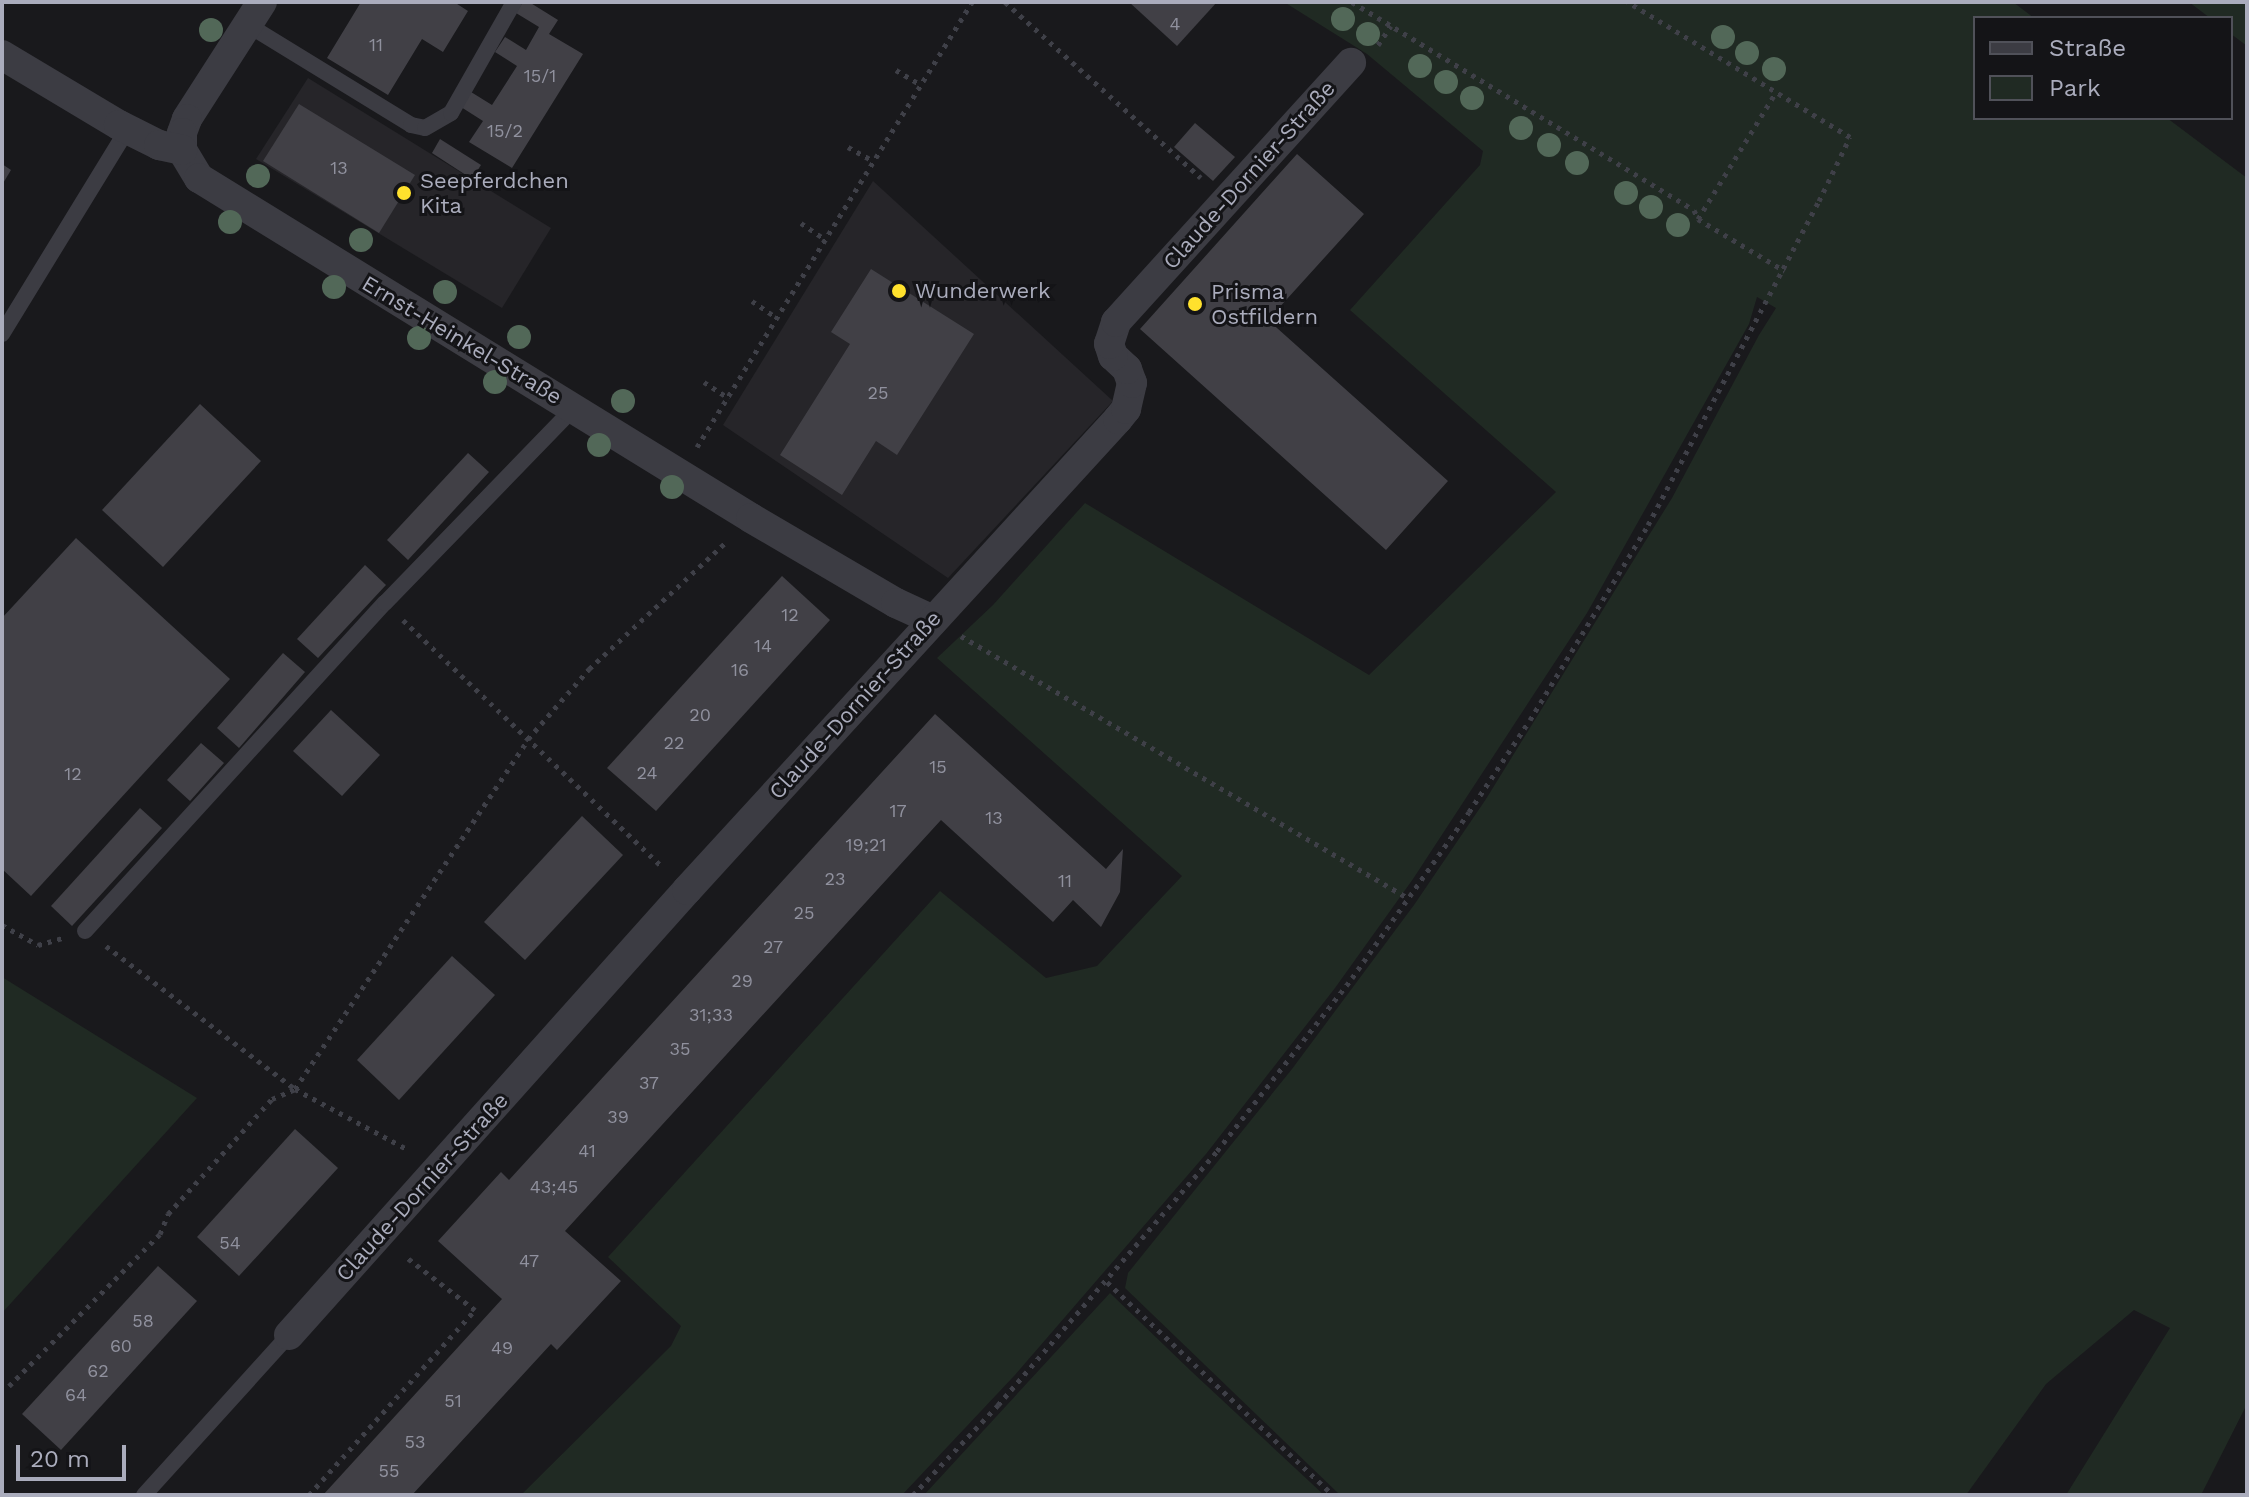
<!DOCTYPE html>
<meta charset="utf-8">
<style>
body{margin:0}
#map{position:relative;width:2249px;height:1497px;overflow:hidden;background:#19191c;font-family:"Work Sans",sans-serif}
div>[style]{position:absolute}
.built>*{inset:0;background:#262529}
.green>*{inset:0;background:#202a23}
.building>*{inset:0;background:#414046}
.path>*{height:5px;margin-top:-2.5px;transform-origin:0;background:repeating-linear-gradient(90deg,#3f4048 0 4px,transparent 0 10px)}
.service>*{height:16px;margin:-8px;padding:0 8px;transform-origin:8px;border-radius:8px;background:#3c3c43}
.minor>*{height:30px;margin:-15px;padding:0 15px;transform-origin:15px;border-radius:15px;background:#3c3c43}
.trees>*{width:24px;height:24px;margin:-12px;border-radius:50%;background:#526858}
.dots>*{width:22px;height:22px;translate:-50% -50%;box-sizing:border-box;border:4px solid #141417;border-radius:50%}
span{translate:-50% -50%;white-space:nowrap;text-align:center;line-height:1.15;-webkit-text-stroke:6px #141417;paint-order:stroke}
.number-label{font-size:18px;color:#90919e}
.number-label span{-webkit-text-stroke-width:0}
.street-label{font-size:22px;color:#aaacbc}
.poi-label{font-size:22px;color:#aaacbc}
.left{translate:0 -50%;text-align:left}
.frame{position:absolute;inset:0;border:4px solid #aaacbc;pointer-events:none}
.legend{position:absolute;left:1973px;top:16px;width:260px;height:104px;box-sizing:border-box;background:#141417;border:2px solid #505159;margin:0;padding:10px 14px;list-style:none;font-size:24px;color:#aaacbc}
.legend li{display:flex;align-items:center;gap:16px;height:40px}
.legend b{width:40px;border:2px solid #505159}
.scale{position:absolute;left:16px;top:1445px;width:110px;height:36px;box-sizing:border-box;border:4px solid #aaacbc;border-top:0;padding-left:10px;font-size:24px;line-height:28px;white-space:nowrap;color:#aaacbc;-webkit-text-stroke:6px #141417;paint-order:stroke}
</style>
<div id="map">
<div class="built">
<div style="clip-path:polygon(308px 78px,551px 228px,502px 308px,256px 159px)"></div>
<div style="clip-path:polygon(873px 181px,1113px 401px,948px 578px,723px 425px)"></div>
</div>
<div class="green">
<div style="clip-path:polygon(1284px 2px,2013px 2px,2034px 18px,1975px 18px,1975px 118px,2167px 118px,2247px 178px,2247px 1404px,2201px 1495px,2066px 1495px,2170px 1328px,2134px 1310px,2046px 1384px,1966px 1495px,1340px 1495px,1125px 1288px,1128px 1273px,1292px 1069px,1414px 905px,1486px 799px,1672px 498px,1759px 335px,1776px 308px,1757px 297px,1749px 324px,1587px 613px,1413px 879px,1335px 988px,1206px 1154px,1014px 1376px,902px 1495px,521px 1495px,671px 1346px,681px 1326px,608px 1257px,940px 891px,1046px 978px,1097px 966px,1182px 876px,937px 658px,993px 605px,1085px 503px,1369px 675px,1556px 492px,1350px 310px,1480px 165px,1483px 151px,1367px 54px)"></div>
<div style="clip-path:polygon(2189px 2px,2247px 2px,2247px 46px,2231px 34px,2231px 18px,2210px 18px)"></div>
<div style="clip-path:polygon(2px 977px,197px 1098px,2px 1313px)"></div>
<div style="clip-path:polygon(1110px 1293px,1191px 1371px,1324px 1495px,924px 1495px)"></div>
</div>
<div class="building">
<div style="clip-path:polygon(361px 2px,454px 2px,468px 11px,443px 52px,422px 39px,388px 95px,327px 58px)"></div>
<div style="clip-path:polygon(523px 2px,529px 2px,558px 20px,549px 34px,583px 54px,512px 168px,469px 142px,483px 121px,461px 107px,471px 92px,492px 105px,517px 66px,495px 52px,505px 37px,526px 50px,539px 27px,516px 13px)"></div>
<div style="clip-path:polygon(1129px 2px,1217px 2px,1177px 46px)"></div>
<div style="clip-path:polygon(299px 104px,415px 175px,379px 233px,263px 161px)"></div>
<div style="clip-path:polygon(1195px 123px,1235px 157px,1213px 181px,1174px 147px)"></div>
<div style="clip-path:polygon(440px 139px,481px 165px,472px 179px,432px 153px)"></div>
<div style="clip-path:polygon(1297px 154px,1364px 214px,1268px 320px,1448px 481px,1386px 550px,1140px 329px)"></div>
<div style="clip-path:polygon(2px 164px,11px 170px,2px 185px)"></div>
<div style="clip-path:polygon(871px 269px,974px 334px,897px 455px,876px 441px,842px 495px,780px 455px,850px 344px,831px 332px)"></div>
<div style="clip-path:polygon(200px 404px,261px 461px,163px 567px,102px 510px)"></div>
<div style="clip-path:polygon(468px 453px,489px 472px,408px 560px,387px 540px)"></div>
<div style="clip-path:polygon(76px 538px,230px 679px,31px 896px,2px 869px,2px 618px)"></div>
<div style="clip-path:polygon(365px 565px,386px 585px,318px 658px,297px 639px)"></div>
<div style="clip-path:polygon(782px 576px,830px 620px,656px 811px,607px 768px)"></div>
<div style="clip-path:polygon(283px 653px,305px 672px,239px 748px,217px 728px)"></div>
<div style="clip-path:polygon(331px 710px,380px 755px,342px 796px,293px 751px)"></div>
<div style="clip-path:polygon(935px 714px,1106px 869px,1123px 849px,1120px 892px,1101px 927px,1073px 900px,1053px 922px,941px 820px,565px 1231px,621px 1281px,557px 1350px,551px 1344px,412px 1495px,323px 1495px,502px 1299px,438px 1241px,501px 1172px,509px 1180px)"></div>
<div style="clip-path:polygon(201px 743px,224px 763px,190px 801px,167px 780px)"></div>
<div style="clip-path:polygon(140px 808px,162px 828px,72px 926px,51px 906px)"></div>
<div style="clip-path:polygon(582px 816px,623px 855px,525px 960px,484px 922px)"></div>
<div style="clip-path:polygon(452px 956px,495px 995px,399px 1100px,357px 1060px)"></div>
<div style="clip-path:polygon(295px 1129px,338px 1168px,239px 1276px,197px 1237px)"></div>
<div style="clip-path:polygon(158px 1266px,197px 1301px,61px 1450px,22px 1414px)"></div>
</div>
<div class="path">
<div style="left:1005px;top:2px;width:263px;rotate:41.9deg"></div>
<div style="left:1352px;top:2px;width:400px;rotate:31.3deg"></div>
<div style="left:1694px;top:210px;width:10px;rotate:66deg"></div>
<div style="left:1698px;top:219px;width:101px;rotate:30.9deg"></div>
<div style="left:1378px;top:45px;width:23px;rotate:-56deg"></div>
<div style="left:896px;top:70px;width:29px;rotate:31deg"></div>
<div style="left:848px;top:147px;width:29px;rotate:29deg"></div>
<div style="left:1698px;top:219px;width:147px;rotate:-58.4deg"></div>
<div style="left:801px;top:223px;width:29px;rotate:34deg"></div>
<div style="left:752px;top:301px;width:29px;rotate:34deg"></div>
<div style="left:704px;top:382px;width:30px;rotate:33deg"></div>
<div style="left:697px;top:447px;width:523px;rotate:-58.28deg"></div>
<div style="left:403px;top:620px;width:358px;rotate:43.6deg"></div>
<div style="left:961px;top:636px;width:518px;rotate:30.38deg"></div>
<div style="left:2px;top:925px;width:41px;rotate:29.1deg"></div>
<div style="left:38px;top:945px;width:25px;rotate:-16deg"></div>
<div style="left:106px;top:946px;width:237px;rotate:37.1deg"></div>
<div style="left:295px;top:1089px;width:129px;rotate:28.2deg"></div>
<div style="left:1107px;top:1282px;width:311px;rotate:43.3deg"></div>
<div style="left:9px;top:1386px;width:214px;rotate:-45.2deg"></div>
<div style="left:160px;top:1234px;width:22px;rotate:-68deg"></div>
<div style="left:168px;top:1214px;width:155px;rotate:-47.9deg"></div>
<div style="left:272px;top:1099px;width:25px;rotate:-23deg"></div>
<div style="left:295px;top:1089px;width:420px;rotate:-56.3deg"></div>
<div style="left:528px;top:739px;width:93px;rotate:-48.9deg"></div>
<div style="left:589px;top:669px;width:188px;rotate:-42.8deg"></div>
<div style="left:309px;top:1495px;width:249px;rotate:-48.1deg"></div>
<div style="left:475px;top:1310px;width:88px;rotate:-142.4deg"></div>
<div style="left:913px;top:1495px;width:124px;rotate:-46.6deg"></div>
<div style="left:998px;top:1405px;width:335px;rotate:-49.2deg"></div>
<div style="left:1217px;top:1151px;width:219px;rotate:-52deg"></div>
<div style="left:1352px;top:978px;width:203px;rotate:-54.8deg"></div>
<div style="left:1469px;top:812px;width:110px;rotate:-56.5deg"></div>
<div style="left:1530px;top:720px;width:228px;rotate:-58.8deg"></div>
<div style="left:1648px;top:525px;width:366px;rotate:-62.2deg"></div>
<div style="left:1819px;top:201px;width:71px;rotate:-64.2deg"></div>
<div style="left:1850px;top:137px;width:260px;rotate:-148.7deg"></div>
</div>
<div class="service">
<div style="left:248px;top:25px;width:191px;rotate:31.5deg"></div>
<div style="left:411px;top:125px;width:14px;rotate:12deg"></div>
<div style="left:425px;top:128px;width:30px;rotate:-30deg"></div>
<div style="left:451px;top:113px;width:128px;rotate:-60.4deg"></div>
<div style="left:2px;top:334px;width:239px;rotate:-58.5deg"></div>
<div style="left:85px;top:931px;width:445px;rotate:-47.6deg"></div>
<div style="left:385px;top:603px;width:272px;rotate:-45.9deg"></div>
<div style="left:144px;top:1495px;width:216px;rotate:-47.8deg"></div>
</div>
<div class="minor">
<div style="left:262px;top:2px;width:139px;rotate:122.7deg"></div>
<div style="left:187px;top:119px;width:15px;rotate:110deg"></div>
<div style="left:182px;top:133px;width:17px;rotate:90deg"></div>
<div style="left:182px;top:150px;width:33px;rotate:59deg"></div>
<div style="left:199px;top:178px;width:648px;rotate:31.63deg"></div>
<div style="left:751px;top:518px;width:168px;rotate:30.4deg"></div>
<div style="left:896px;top:603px;width:41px;rotate:24.7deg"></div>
<div style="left:2px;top:55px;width:136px;rotate:30.9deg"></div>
<div style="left:119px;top:125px;width:45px;rotate:26.6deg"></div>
<div style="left:159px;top:145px;width:24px;rotate:12deg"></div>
<div style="left:289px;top:1335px;width:597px;rotate:-48.19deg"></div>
<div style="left:687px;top:890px;width:638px;rotate:-47.54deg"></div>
<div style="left:1118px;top:419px;width:13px;rotate:-51deg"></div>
<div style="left:1126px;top:409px;width:27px;rotate:-77deg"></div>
<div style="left:1132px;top:383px;width:15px;rotate:-110deg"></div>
<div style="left:1127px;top:369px;width:19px;rotate:-137deg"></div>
<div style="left:1113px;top:356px;width:13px;rotate:-108deg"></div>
<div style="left:1109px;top:344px;width:23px;rotate:-72deg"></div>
<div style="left:1116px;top:322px;width:350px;rotate:-47.8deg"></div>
</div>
<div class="trees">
<div style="left:1343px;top:19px"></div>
<div style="left:211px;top:30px"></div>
<div style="left:1368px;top:34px"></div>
<div style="left:1723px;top:37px"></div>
<div style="left:1747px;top:53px"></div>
<div style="left:1420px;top:66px"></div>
<div style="left:1774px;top:69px"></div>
<div style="left:1446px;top:82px"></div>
<div style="left:1472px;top:98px"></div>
<div style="left:1521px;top:128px"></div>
<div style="left:1549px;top:145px"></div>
<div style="left:1577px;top:163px"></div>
<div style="left:258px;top:176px"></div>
<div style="left:1626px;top:193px"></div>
<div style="left:1651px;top:207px"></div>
<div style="left:230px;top:222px"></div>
<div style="left:1678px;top:225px"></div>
<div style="left:361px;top:240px"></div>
<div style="left:334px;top:287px"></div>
<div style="left:445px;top:292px"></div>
<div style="left:519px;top:337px"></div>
<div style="left:419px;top:338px"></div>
<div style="left:495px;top:382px"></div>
<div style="left:623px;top:401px"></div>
<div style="left:599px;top:445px"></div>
<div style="left:672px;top:487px"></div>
</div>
<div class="dots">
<div style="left:404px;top:193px;background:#ffe12d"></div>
<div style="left:899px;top:291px;background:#ffe12d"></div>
<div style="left:1195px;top:304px;background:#ffe12d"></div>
</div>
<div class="number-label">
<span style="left:1175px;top:24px">4</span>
<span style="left:376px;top:45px">11</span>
<span style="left:540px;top:76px">15/1</span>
<span style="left:505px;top:131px">15/2</span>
<span style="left:339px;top:168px">13</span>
<span style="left:878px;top:393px">25</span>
<span style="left:790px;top:615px">12</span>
<span style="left:763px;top:646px">14</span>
<span style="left:740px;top:670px">16</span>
<span style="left:700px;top:715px">20</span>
<span style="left:674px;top:743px">22</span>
<span style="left:938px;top:767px">15</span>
<span style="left:647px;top:773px">24</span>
<span style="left:73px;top:774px">12</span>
<span style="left:898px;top:811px">17</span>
<span style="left:994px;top:818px">13</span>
<span style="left:866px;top:845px">19;21</span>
<span style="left:835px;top:879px">23</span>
<span style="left:1065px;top:881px">11</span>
<span style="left:804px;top:913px">25</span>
<span style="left:773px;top:947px">27</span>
<span style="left:742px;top:981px">29</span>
<span style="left:711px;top:1015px">31;33</span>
<span style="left:680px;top:1049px">35</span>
<span style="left:649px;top:1083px">37</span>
<span style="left:618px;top:1117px">39</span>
<span style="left:587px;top:1151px">41</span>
<span style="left:554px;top:1187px">43;45</span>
<span style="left:230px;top:1243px">54</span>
<span style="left:529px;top:1261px">47</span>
<span style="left:143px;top:1321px">58</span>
<span style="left:121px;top:1346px">60</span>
<span style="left:502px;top:1348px">49</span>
<span style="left:98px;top:1371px">62</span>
<span style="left:76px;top:1395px">64</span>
<span style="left:453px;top:1401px">51</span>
<span style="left:415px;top:1442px">53</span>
<span style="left:389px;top:1471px">55</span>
</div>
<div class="street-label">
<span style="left:1249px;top:175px;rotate:-48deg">Claude-Dornier-Straße</span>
<span style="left:462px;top:340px;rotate:31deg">Ernst-Heinkel-Straße</span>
<span style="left:855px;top:705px;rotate:-48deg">Claude-Dornier-Straße</span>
<span style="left:422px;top:1187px;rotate:-48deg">Claude-Dornier-Straße</span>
</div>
<div class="poi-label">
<span class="left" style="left:420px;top:193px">Seepferdchen<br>Kita</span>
<span class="left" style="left:915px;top:291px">Wunderwerk</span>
<span class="left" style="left:1211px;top:304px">Prisma<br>Ostfildern</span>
</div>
<div class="frame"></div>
<ul class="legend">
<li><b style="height:10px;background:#3c3c43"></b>Straße</li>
<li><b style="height:22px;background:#202a23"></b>Park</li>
</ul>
<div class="scale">20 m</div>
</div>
